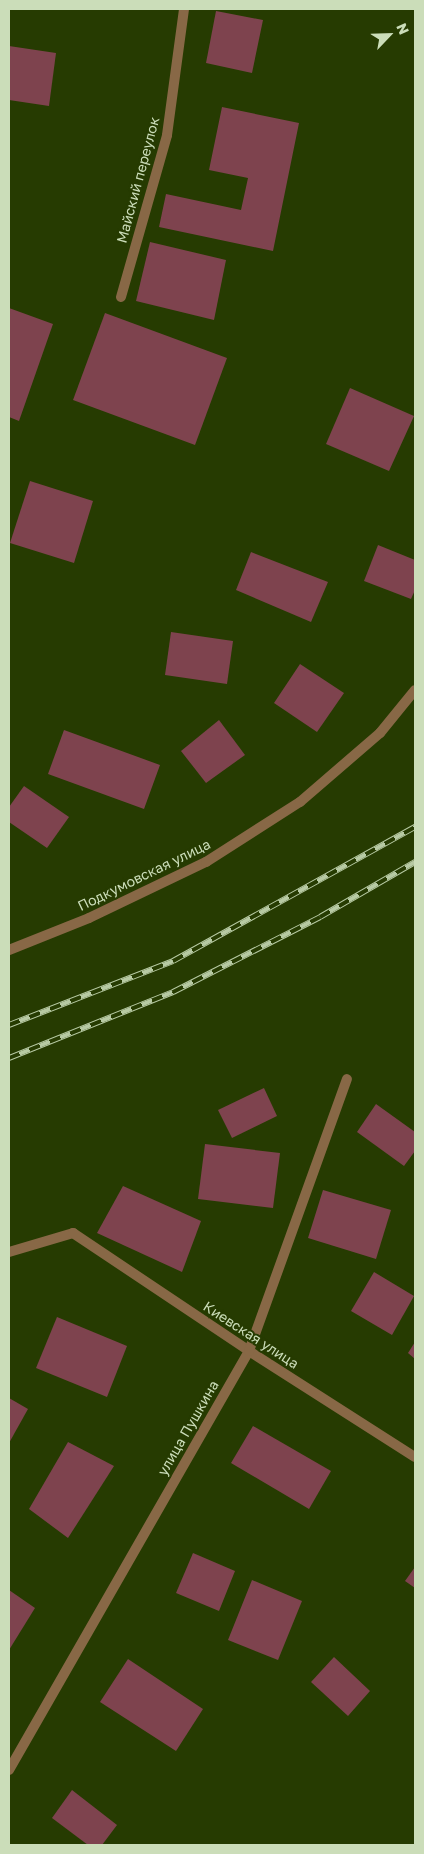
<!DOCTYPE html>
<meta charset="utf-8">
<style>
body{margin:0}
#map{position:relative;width:424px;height:1854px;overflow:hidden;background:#263b01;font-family:"Golos Text",sans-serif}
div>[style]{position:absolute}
.building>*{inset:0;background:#7e434e}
.service>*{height:10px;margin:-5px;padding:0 5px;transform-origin:5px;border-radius:5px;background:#886846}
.minor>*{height:10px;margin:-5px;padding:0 5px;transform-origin:5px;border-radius:5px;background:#886846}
.rail>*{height:5.5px;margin-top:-2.75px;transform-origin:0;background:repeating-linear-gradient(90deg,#263b01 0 11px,#b7caa3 0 22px);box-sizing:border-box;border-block:1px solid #b7caa3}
span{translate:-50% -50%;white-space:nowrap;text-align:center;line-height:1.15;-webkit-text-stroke:4px #263b01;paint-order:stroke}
.street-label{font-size:14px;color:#cbddb9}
.frame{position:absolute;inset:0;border:10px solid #cbddb9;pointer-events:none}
.north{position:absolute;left:364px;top:10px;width:50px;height:50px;-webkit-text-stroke:4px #263b01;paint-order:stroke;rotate:66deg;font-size:14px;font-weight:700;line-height:20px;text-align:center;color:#cbddb9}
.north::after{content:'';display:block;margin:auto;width:18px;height:22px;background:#cbddb9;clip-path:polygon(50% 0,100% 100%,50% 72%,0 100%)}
</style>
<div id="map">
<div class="building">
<div style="clip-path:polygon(216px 11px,263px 20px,252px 73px,206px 63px)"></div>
<div style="clip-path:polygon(9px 46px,56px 53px,49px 106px,9px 100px)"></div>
<div style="clip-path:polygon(222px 107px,299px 123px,273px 251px,159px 227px,166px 194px,241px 210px,248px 178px,209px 170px)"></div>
<div style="clip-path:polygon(150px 242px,226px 260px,214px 320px,136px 301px)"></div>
<div style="clip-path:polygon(9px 308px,53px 324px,19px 421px,9px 417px)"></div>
<div style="clip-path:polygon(105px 313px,227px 358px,195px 445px,73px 400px)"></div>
<div style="clip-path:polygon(350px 388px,414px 416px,389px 471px,326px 444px)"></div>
<div style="clip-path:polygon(30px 481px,93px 501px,74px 563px,10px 543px)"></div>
<div style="clip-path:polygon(378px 545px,415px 560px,415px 590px,411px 599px,364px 581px)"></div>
<div style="clip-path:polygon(251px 552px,328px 582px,311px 622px,236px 590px)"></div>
<div style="clip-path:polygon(171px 632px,233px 641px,227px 684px,165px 675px)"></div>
<div style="clip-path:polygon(300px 664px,344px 693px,317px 732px,274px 703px)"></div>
<div style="clip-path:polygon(219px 720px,245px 755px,206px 783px,181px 751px)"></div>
<div style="clip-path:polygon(64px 730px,160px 765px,144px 809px,48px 774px)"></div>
<div style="clip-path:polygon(24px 786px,69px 817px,47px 848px,9px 822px,9px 807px)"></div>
<div style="clip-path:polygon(264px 1088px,277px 1116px,232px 1138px,218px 1110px)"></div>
<div style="clip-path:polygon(376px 1104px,415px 1132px,415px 1151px,404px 1166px,357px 1132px)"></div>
<div style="clip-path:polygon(205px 1144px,280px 1153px,273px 1208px,198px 1199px)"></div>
<div style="clip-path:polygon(123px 1186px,201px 1221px,182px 1272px,97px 1233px)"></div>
<div style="clip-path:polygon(323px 1190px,391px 1210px,376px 1259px,308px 1238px)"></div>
<div style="clip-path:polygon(374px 1272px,414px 1296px,392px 1335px,351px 1311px)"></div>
<div style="clip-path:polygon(57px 1317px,127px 1346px,107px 1397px,36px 1368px)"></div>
<div style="clip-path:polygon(415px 1342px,415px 1359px,408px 1353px)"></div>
<div style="clip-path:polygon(9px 1398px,28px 1409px,9px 1443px)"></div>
<div style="clip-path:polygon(253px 1426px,331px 1471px,309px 1509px,231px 1463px)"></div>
<div style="clip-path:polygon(68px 1442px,114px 1466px,68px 1538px,29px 1509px)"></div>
<div style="clip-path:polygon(193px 1553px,235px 1571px,219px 1611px,176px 1593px)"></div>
<div style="clip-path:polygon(415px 1567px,415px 1588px,405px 1581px)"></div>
<div style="clip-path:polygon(252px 1580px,302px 1601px,278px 1660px,228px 1640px)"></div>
<div style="clip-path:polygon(9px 1590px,35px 1608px,9px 1650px)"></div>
<div style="clip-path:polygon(334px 1657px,370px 1691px,348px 1716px,311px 1682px)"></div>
<div style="clip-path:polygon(128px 1659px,203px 1709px,176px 1751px,100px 1702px)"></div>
<div style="clip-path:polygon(72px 1790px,117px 1825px,102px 1845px,88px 1845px,52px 1818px)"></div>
</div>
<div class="service">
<div style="left:121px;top:297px;width:168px;rotate:-74.1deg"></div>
<div style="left:167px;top:135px;width:127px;rotate:-82.3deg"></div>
</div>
<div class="minor">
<div style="left:9px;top:950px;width:86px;rotate:-21.8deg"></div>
<div style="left:89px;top:918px;width:130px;rotate:-25.6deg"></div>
<div style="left:206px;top:862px;width:112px;rotate:-32.6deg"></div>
<div style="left:300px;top:802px;width:106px;rotate:-40.8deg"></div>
<div style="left:380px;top:733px;width:55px;rotate:-50.9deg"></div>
<div style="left:9px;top:1252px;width:67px;rotate:-16.5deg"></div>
<div style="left:73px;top:1233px;width:212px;rotate:33.8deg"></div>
<div style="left:249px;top:1351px;width:197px;rotate:32.6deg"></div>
<div style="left:9px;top:1770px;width:483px;rotate:-60.2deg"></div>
<div style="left:249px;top:1351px;width:289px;rotate:-70.2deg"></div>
</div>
<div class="rail">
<div style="left:9px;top:1025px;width:176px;rotate:-21.3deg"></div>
<div style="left:173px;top:961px;width:277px;rotate:-29deg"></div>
<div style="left:9px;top:1058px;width:177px;rotate:-21.9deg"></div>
<div style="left:173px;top:992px;width:165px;rotate:-27deg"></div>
<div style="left:320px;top:917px;width:110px;rotate:-30.1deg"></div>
</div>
<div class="street-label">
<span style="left:138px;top:180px;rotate:-75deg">Майский переулок</span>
<span style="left:144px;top:875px;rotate:-26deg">Подкумовская улица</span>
<span style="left:251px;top:1335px;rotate:33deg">Киевская улица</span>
<span style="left:188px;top:1428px;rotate:-60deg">улица Пушкина</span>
</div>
<div class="frame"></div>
<div class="north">N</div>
</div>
